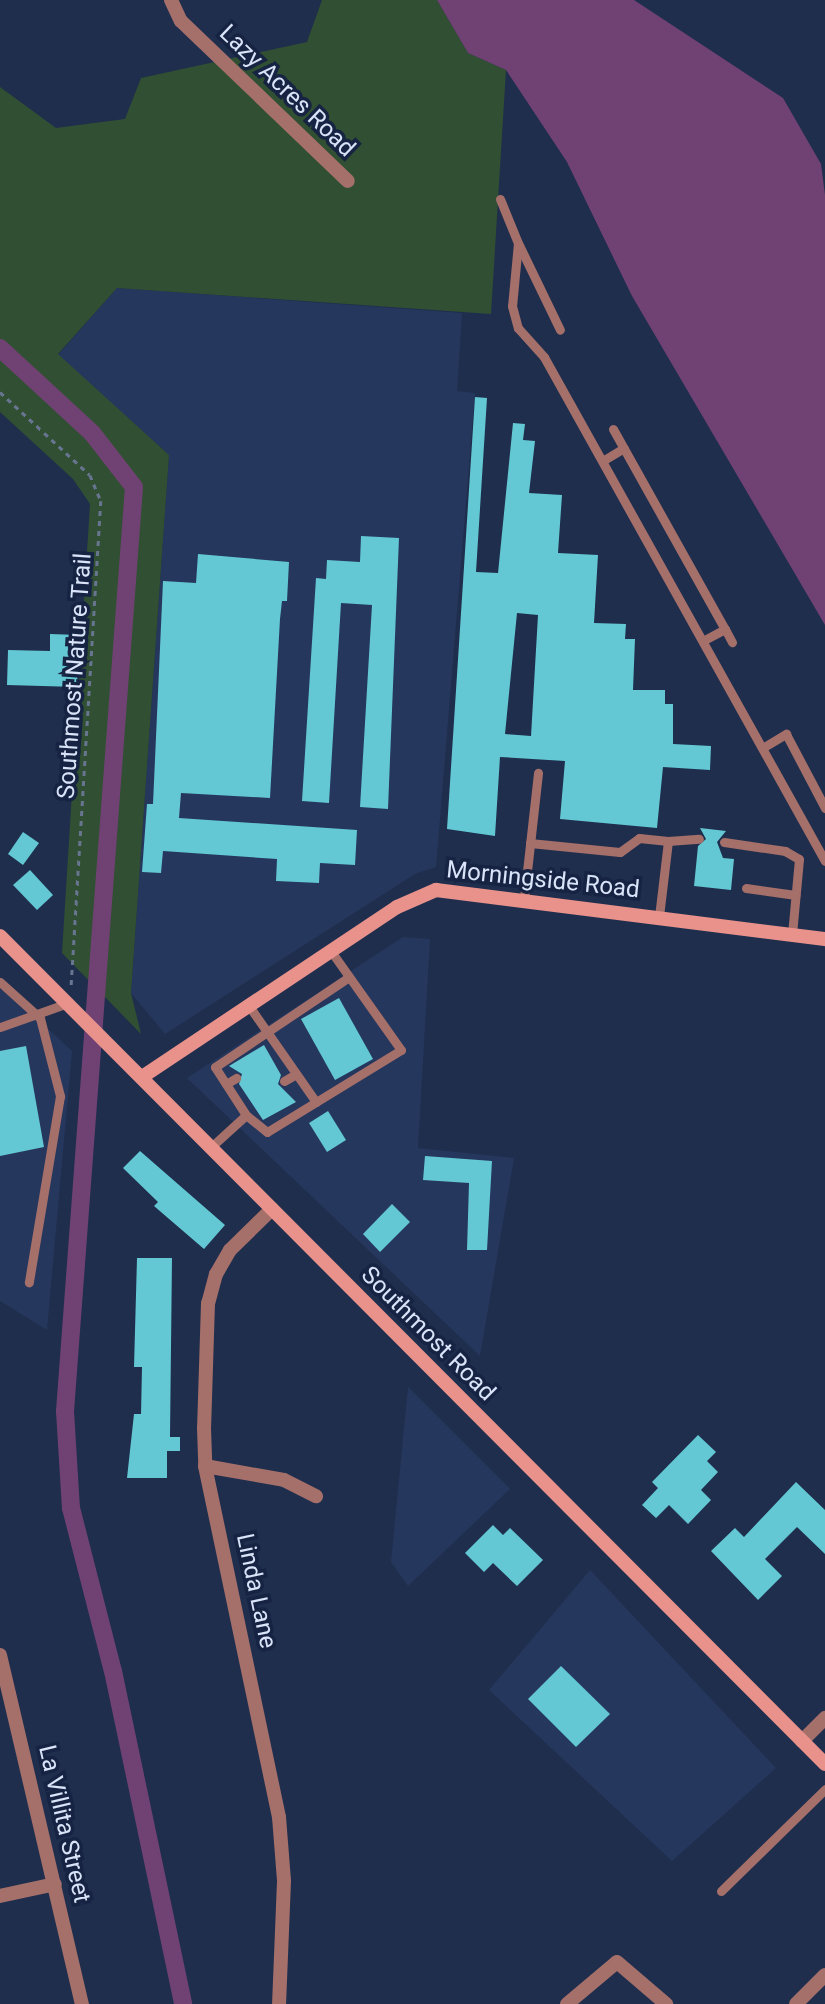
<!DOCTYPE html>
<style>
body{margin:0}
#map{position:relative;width:825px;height:2004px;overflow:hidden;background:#1f2e4d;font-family:Roboto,sans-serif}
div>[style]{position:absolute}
.built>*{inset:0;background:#26375d}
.green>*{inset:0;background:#314f32}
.water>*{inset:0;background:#704273}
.canal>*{height:18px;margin:-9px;padding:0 9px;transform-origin:9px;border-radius:9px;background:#704273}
.building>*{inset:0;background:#63c8d3}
.path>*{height:2.5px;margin-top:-1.25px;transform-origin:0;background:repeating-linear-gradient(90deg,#687590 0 5px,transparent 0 10px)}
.lane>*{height:9px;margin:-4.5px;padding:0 4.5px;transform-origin:4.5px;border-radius:4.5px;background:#a56f6a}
.street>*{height:14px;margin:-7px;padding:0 7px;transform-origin:7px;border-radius:7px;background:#a56f6a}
.secondary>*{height:14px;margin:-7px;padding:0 7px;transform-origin:7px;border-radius:7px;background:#e8928b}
span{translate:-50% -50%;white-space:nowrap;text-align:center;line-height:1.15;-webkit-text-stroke:7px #162342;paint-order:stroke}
.street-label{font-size:24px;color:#dae4f9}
</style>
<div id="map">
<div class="built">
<div style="clip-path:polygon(117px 288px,462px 313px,457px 391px,475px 393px,436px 867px,415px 874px,165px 1034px,131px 993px,169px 455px,58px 355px)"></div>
<div style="clip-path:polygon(403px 937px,430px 939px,418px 1148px,514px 1158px,480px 1356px,187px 1078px)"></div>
<div style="clip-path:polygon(0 984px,72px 1051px,47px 1330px,0 1301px)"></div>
<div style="clip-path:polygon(408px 1387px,510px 1489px,408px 1586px,391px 1562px)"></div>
<div style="clip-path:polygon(590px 1570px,776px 1768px,672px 1861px,489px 1690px)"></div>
</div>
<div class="green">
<div style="clip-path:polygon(322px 0,437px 0,468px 53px,506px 70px,491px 314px,117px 288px,58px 354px,169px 455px,131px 993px,141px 1034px,62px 953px,90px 504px,73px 479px,0 412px,0 87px,56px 128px,125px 119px,141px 78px,307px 42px)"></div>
</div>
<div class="water">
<div style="clip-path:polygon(437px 0,634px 0,783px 98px,821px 164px,825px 195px,825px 625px,632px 296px,567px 162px,506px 70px,468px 53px)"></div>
</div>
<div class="canal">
<div style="left:0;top:348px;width:125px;rotate:42.7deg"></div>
<div style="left:92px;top:433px;width:68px;rotate:52.1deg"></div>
<div style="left:134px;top:487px;width:927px;rotate:94.27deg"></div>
<div style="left:65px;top:1411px;width:97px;rotate:86.5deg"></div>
<div style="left:71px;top:1508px;width:168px;rotate:75.6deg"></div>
<div style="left:113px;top:1671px;width:340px;rotate:78.1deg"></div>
</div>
<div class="building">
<div style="clip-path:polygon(evenodd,475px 397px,487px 398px,476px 572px,498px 573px,513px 423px,525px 424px,523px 440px,535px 441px,529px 493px,562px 495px,558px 553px,598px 555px,594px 623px,626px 624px,625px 639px,635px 639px,633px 690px,665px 690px,665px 704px,673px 704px,673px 744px,711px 746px,710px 770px,663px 767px,657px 828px,560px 819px,565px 761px,500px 757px,495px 836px,447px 829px,475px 397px,517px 613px,538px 615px,531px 736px,505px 734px,517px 613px)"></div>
<div style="clip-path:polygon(361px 536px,399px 538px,388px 809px,360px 807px,372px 605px,341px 603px,329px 803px,302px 801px,316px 578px,326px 579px,327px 560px,360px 562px)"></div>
<div style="clip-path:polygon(198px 554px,289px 562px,287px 601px,282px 601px,280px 619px,270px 798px,181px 793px,179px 818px,357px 830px,355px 865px,320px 863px,319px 883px,276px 881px,277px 859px,163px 851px,161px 873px,142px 872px,147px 804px,153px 804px,163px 581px,196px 583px)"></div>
<div style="clip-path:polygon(50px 634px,79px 635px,77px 687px,7px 685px,8px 650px,50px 651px)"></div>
<div style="clip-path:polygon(700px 828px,726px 831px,717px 842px,723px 858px,734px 859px,731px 890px,694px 886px,698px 846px,706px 839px)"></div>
<div style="clip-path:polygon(23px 832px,39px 843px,23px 865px,8px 854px)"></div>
<div style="clip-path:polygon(30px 870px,53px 895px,37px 910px,13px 885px)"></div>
<div style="clip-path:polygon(339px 998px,373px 1059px,335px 1080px,301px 1019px)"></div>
<div style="clip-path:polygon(264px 1045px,281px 1075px,278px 1084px,296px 1102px,263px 1120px,239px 1084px,242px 1074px,229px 1066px)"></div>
<div style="clip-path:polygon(26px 1046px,44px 1147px,0 1156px,0 1051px)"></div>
<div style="clip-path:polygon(328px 1111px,346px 1140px,327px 1152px,309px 1123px)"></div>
<div style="clip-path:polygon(140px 1151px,225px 1225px,204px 1249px,154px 1206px,158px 1202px,123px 1168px)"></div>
<div style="clip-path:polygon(425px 1156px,492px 1161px,487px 1250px,467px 1250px,469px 1183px,423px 1180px)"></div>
<div style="clip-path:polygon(392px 1204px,410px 1222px,380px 1252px,363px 1234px)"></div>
<div style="clip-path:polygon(137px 1258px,172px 1258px,170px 1437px,180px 1437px,180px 1451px,167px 1451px,167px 1478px,127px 1478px,134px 1414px,141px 1414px,142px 1367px,134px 1367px)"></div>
<div style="clip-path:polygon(698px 1435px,716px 1452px,707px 1461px,718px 1472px,701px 1490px,711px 1500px,688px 1524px,669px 1505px,656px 1518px,642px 1505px,658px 1488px,652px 1482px)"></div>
<div style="clip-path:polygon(796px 1482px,825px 1510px,825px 1554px,797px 1527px,765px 1559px,782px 1576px,758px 1600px,711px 1551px,735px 1528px,744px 1537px)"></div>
<div style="clip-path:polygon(493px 1525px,503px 1535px,510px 1528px,543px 1560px,517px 1586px,493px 1563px,484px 1572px,465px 1553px)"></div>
<div style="clip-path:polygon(561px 1666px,610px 1714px,576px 1747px,528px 1699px)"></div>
</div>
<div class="path">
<div style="left:0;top:392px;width:122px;rotate:42.7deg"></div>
<div style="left:90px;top:475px;width:28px;rotate:67deg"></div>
<div style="left:101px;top:501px;width:486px;rotate:93.5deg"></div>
</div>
<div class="lane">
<div style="left:500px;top:199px;width:48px;rotate:67.8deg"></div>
<div style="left:518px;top:243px;width:63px;rotate:95.4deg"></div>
<div style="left:512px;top:306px;width:23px;rotate:75deg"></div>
<div style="left:518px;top:328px;width:39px;rotate:48deg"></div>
<div style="left:544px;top:357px;width:577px;rotate:60.86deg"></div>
<div style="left:519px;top:245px;width:94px;rotate:64.2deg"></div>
<div style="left:613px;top:429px;width:229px;rotate:60.8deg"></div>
<div style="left:725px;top:629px;width:21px;rotate:152deg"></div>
<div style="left:604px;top:460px;width:23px;rotate:-31deg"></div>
<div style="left:725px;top:629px;width:15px;rotate:62deg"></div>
<div style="left:764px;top:747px;width:26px;rotate:-31deg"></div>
<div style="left:786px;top:734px;width:84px;rotate:62.2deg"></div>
<div style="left:668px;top:841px;width:31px;rotate:-4deg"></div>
<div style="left:724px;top:842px;width:62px;rotate:8.4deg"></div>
<div style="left:785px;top:851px;width:16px;rotate:30deg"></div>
<div style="left:799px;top:859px;width:75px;rotate:95.3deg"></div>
<div style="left:530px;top:843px;width:90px;rotate:5.7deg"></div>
<div style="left:620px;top:852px;width:24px;rotate:-36deg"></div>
<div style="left:639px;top:838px;width:29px;rotate:6deg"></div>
<div style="left:668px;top:841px;width:76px;rotate:96.8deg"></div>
<div style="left:746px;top:888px;width:50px;rotate:8deg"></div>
<div style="left:524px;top:898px;width:126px;rotate:-83.6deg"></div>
<div style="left:0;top:982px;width:54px;rotate:42deg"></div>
<div style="left:40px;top:1018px;width:81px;rotate:75.6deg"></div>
<div style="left:60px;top:1096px;width:189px;rotate:99.5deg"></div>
<div style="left:249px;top:1006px;width:117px;rotate:55.1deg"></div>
<div style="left:0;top:1027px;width:72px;rotate:-19.4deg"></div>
<div style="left:284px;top:1081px;width:14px;rotate:-30deg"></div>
<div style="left:226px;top:1084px;width:12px;rotate:-31deg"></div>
<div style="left:246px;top:1115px;width:57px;rotate:-122.9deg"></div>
<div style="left:215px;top:1067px;width:161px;rotate:-33.9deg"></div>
<div style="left:211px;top:1147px;width:47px;rotate:-42.4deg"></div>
<div style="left:246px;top:1115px;width:27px;rotate:39deg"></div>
<div style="left:267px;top:1132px;width:157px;rotate:-31.5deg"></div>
<div style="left:401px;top:1050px;width:121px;rotate:-125.3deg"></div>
<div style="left:721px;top:1891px;width:146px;rotate:-44.4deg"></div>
</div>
<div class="street">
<div style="left:171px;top:0;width:23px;rotate:65deg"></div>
<div style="left:181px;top:21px;width:231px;rotate:43.8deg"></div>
<div style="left:272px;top:1209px;width:59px;rotate:135.7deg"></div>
<div style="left:230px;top:1250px;width:28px;rotate:120deg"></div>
<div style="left:216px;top:1274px;width:30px;rotate:105deg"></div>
<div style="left:208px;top:1303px;width:125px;rotate:91.8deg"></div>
<div style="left:204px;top:1428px;width:38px;rotate:88deg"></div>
<div style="left:205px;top:1466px;width:359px;rotate:78.1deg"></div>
<div style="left:279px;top:1817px;width:64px;rotate:85.5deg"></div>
<div style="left:284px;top:1881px;width:123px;rotate:92.3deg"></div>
<div style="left:205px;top:1466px;width:80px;rotate:10deg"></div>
<div style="left:284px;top:1480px;width:36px;rotate:27deg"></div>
<div style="left:0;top:1655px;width:359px;rotate:76.8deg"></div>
<div style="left:802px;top:1741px;width:33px;rotate:-45deg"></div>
<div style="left:0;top:1896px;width:56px;rotate:-12.3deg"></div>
<div style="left:567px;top:2004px;width:65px;rotate:-40deg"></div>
<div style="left:617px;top:1962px;width:65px;rotate:40.6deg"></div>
<div style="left:796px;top:2004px;width:41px;rotate:-45deg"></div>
</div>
<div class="secondary">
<div style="left:0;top:936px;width:1169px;rotate:45.1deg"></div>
<div style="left:142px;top:1077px;width:306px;rotate:-33.7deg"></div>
<div style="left:397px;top:907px;width:43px;rotate:-23.6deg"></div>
<div style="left:436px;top:890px;width:392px;rotate:7.2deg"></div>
</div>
<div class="street-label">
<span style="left:287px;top:91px;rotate:44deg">Lazy Acres Road</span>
<span style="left:75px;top:676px;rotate:-86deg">Southmost Nature Trail</span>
<span style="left:543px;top:880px;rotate:6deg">Morningside Road</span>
<span style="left:428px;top:1334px;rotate:45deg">Southmost Road</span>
<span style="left:256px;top:1591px;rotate:78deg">Linda Lane</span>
<span style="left:64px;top:1824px;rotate:77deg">La Villita Street</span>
</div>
</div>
